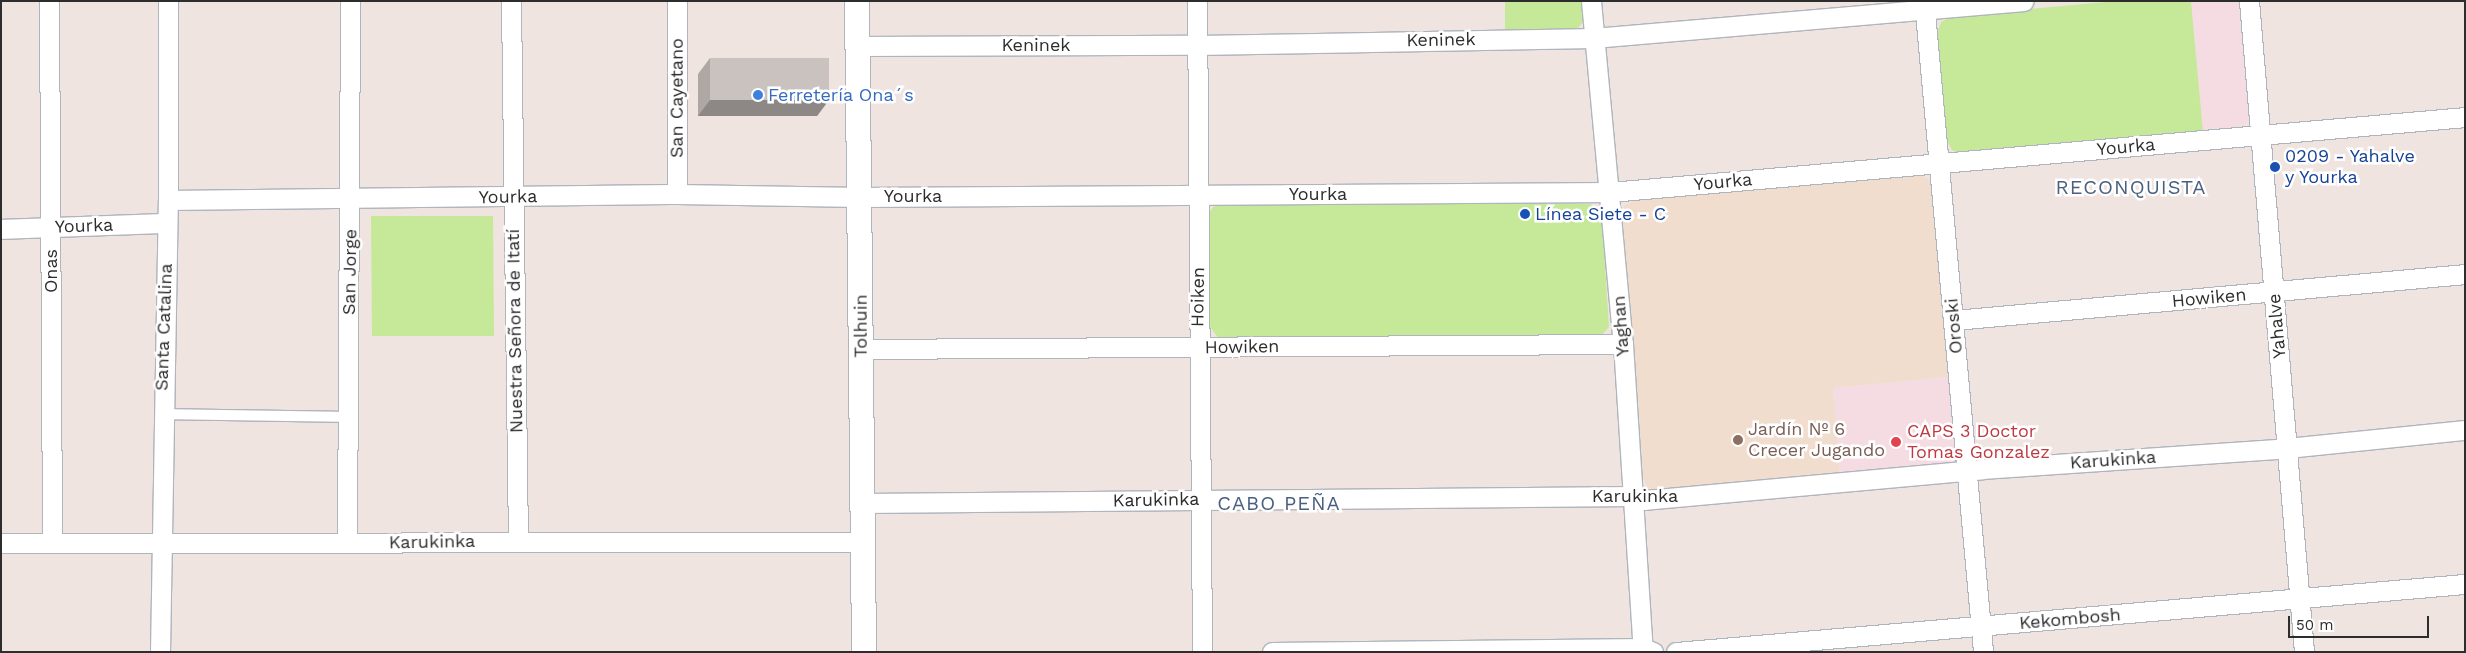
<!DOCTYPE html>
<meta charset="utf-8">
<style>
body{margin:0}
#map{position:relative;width:2466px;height:653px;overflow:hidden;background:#efe4df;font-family:"Work Sans",sans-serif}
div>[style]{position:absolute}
.education>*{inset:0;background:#f1ddce}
.medical>*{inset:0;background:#f5dce3}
.green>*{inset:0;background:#c6e899}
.roads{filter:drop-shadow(1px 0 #afb5bd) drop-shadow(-1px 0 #afb5bd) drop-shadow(0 1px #afb5bd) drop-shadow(0 -1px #afb5bd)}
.service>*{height:10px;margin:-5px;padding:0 5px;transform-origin:5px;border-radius:5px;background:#fff}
.minor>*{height:19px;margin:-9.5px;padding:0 9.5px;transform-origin:9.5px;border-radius:9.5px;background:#fff}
.tertiary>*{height:24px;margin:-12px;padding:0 12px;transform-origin:12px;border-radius:12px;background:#fff}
.wall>*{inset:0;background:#aea7a3}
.shaded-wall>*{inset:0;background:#8d8885}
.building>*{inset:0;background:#cac2be}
.dots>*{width:14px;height:14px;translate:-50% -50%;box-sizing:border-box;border:2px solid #fff;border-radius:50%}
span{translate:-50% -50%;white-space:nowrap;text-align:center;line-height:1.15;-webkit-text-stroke:5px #fff;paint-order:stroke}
.street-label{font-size:18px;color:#2d2d2d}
.shop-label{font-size:18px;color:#366cbe}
.left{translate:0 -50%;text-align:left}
.transit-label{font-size:18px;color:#164399}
.education-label{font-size:18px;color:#785e54}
.health-label{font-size:18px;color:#be3a42}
.quarter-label{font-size:20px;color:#4a6081;letter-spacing:1px}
.frame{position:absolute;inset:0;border:2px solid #2d2d2d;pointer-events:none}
.scale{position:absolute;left:2288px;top:616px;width:141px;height:22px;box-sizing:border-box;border:2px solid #2d2d2d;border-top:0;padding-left:6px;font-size:15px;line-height:18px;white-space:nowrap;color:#2d2d2d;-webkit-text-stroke:4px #fff;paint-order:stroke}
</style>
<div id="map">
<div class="education">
<div style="clip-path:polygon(1915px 174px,1927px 178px,1933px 189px,1948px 377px,1833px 388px,1840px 475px,1653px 490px,1648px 487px,1642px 476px,1620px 218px,1624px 206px,1635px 200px)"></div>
</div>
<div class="medical">
<div style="clip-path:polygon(2191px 1px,2241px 1px,2250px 118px,2241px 128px,2203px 132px)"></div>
<div style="clip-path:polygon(1948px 377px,1954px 449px,1951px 461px,1945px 465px,1840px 475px,1833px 388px)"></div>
</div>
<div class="green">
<div style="clip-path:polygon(1505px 1px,1583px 1px,1584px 21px,1575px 31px,1505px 32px)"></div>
<div style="clip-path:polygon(2117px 1px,2191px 1px,2203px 132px,1958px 153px,1952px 150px,1946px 139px,1937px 34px,1941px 22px,1952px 16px)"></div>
<div style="clip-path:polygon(1221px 204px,1591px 204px,1602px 218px,1609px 327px,1601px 336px,1219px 339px,1208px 324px,1207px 215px,1215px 205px)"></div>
<div style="clip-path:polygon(371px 216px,493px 216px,494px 336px,372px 336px)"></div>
</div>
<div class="roads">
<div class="service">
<div style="left:162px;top:414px;width:186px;rotate:0.9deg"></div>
</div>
<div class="minor">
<div style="left:49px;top:1px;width:540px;rotate:89.68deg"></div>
<div style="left:511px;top:1px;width:540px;rotate:89.26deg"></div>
<div style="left:1197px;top:1px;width:651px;rotate:89.56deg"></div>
<div style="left:1591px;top:1px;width:344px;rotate:84.7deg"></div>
<div style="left:1623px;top:344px;width:309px;rotate:86.3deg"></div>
<div style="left:1924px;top:1px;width:654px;rotate:84.82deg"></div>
<div style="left:2249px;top:1px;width:653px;rotate:85.17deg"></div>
<div style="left:858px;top:46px;width:339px;rotate:-0.2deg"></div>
<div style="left:1197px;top:45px;width:397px;rotate:-1deg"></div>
<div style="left:1594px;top:38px;width:431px;rotate:-4.9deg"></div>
<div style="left:677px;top:194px;width:193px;rotate:-90deg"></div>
<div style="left:168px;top:200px;width:509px;rotate:-0.68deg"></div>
<div style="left:677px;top:194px;width:184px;rotate:0.9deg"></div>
<div style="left:861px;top:197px;width:749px;rotate:-0.38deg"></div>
<div style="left:1610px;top:192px;width:858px;rotate:-5.01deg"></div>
<div style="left:1px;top:229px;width:166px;rotate:-2.1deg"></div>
<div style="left:1954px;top:320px;width:513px;rotate:-5.14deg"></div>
<div style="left:861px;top:349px;width:762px;rotate:-0.38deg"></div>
<div style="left:863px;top:503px;width:769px;rotate:-0.52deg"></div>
<div style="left:1632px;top:496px;width:13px;rotate:18deg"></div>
<div style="left:1644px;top:500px;width:339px;rotate:-5.2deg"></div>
<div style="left:1982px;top:469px;width:306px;rotate:-3.9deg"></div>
<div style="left:2287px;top:448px;width:179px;rotate:-5.8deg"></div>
<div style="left:347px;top:542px;width:541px;rotate:-89.68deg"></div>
<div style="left:1px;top:543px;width:861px;rotate:-0.07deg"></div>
<div style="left:160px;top:652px;width:452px;rotate:-89deg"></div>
<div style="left:168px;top:200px;width:199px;rotate:-90deg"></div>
<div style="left:1272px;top:652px;width:371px;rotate:-0.6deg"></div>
<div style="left:1643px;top:648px;width:11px;rotate:22deg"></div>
<div style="left:1676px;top:652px;width:792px;rotate:-4.93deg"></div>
</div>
<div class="tertiary">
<div style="left:857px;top:1px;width:651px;rotate:89.38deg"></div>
</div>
</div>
<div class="wall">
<div style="clip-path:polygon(710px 58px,829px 100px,817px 116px,698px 116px,698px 74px)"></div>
</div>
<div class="shaded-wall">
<div style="clip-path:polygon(710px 100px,829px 100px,817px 116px,698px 116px)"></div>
</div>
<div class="building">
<div style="clip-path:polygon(710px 58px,829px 58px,829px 100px,710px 100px)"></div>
</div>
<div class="dots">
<div style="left:758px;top:95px;background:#3f7fe0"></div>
<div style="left:2275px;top:167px;background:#1a4fb4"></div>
<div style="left:1525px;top:214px;background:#1a4fb4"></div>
<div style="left:1738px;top:440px;background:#8d6e63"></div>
<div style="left:1896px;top:442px;background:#e0444e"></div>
</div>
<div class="street-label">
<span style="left:1441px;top:40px;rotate:-1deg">Keninek</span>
<span style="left:1036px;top:45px">Keninek</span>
<span style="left:677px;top:98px;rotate:-90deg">San Cayetano</span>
<span style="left:2126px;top:147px;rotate:-5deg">Yourka</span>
<span style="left:1723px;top:182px;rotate:-5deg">Yourka</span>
<span style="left:1318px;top:194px">Yourka</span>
<span style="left:913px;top:196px">Yourka</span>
<span style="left:508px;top:197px;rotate:-1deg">Yourka</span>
<span style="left:84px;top:226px;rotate:-2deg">Yourka</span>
<span style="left:51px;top:271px;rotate:-90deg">Onas</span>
<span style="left:350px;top:272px;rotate:-89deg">San Jorge</span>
<span style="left:1198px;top:297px;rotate:-89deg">Hoiken</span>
<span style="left:2209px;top:298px;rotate:-5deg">Howiken</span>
<span style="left:861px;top:326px;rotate:-90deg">Tolhuin</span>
<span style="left:1621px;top:326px;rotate:-94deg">Yaghan</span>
<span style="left:1954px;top:326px;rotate:-95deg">Oroski</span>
<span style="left:2277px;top:326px;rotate:-95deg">Yahalve</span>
<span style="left:164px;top:327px;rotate:-88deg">Santa Catalina</span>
<span style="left:515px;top:331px;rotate:-91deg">Nuestra Señora de Itatí</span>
<span style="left:1242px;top:347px;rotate:-1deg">Howiken</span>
<span style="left:2113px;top:460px;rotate:-4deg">Karukinka</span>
<span style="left:1635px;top:496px">Karukinka</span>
<span style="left:1156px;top:500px;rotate:-1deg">Karukinka</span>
<span style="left:432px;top:542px;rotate:-1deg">Karukinka</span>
<span style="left:2070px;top:619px;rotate:-5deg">Kekombosh</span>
</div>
<div class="shop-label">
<span class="left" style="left:768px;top:95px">Ferretería Ona´s</span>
</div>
<div class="transit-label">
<span class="left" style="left:2285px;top:167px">0209 - Yahalve<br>y Yourka</span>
<span class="left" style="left:1535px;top:214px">Línea Siete - C</span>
</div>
<div class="education-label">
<span class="left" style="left:1748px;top:440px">Jardín Nº 6<br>Crecer Jugando</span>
</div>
<div class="health-label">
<span class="left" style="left:1907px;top:442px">CAPS 3 Doctor<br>Tomas Gonzalez</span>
</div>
<div class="quarter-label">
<span style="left:2131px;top:187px">RECONQUISTA</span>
<span style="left:1279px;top:503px">CABO PEÑA</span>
</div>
<div class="frame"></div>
<div class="scale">50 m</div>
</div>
